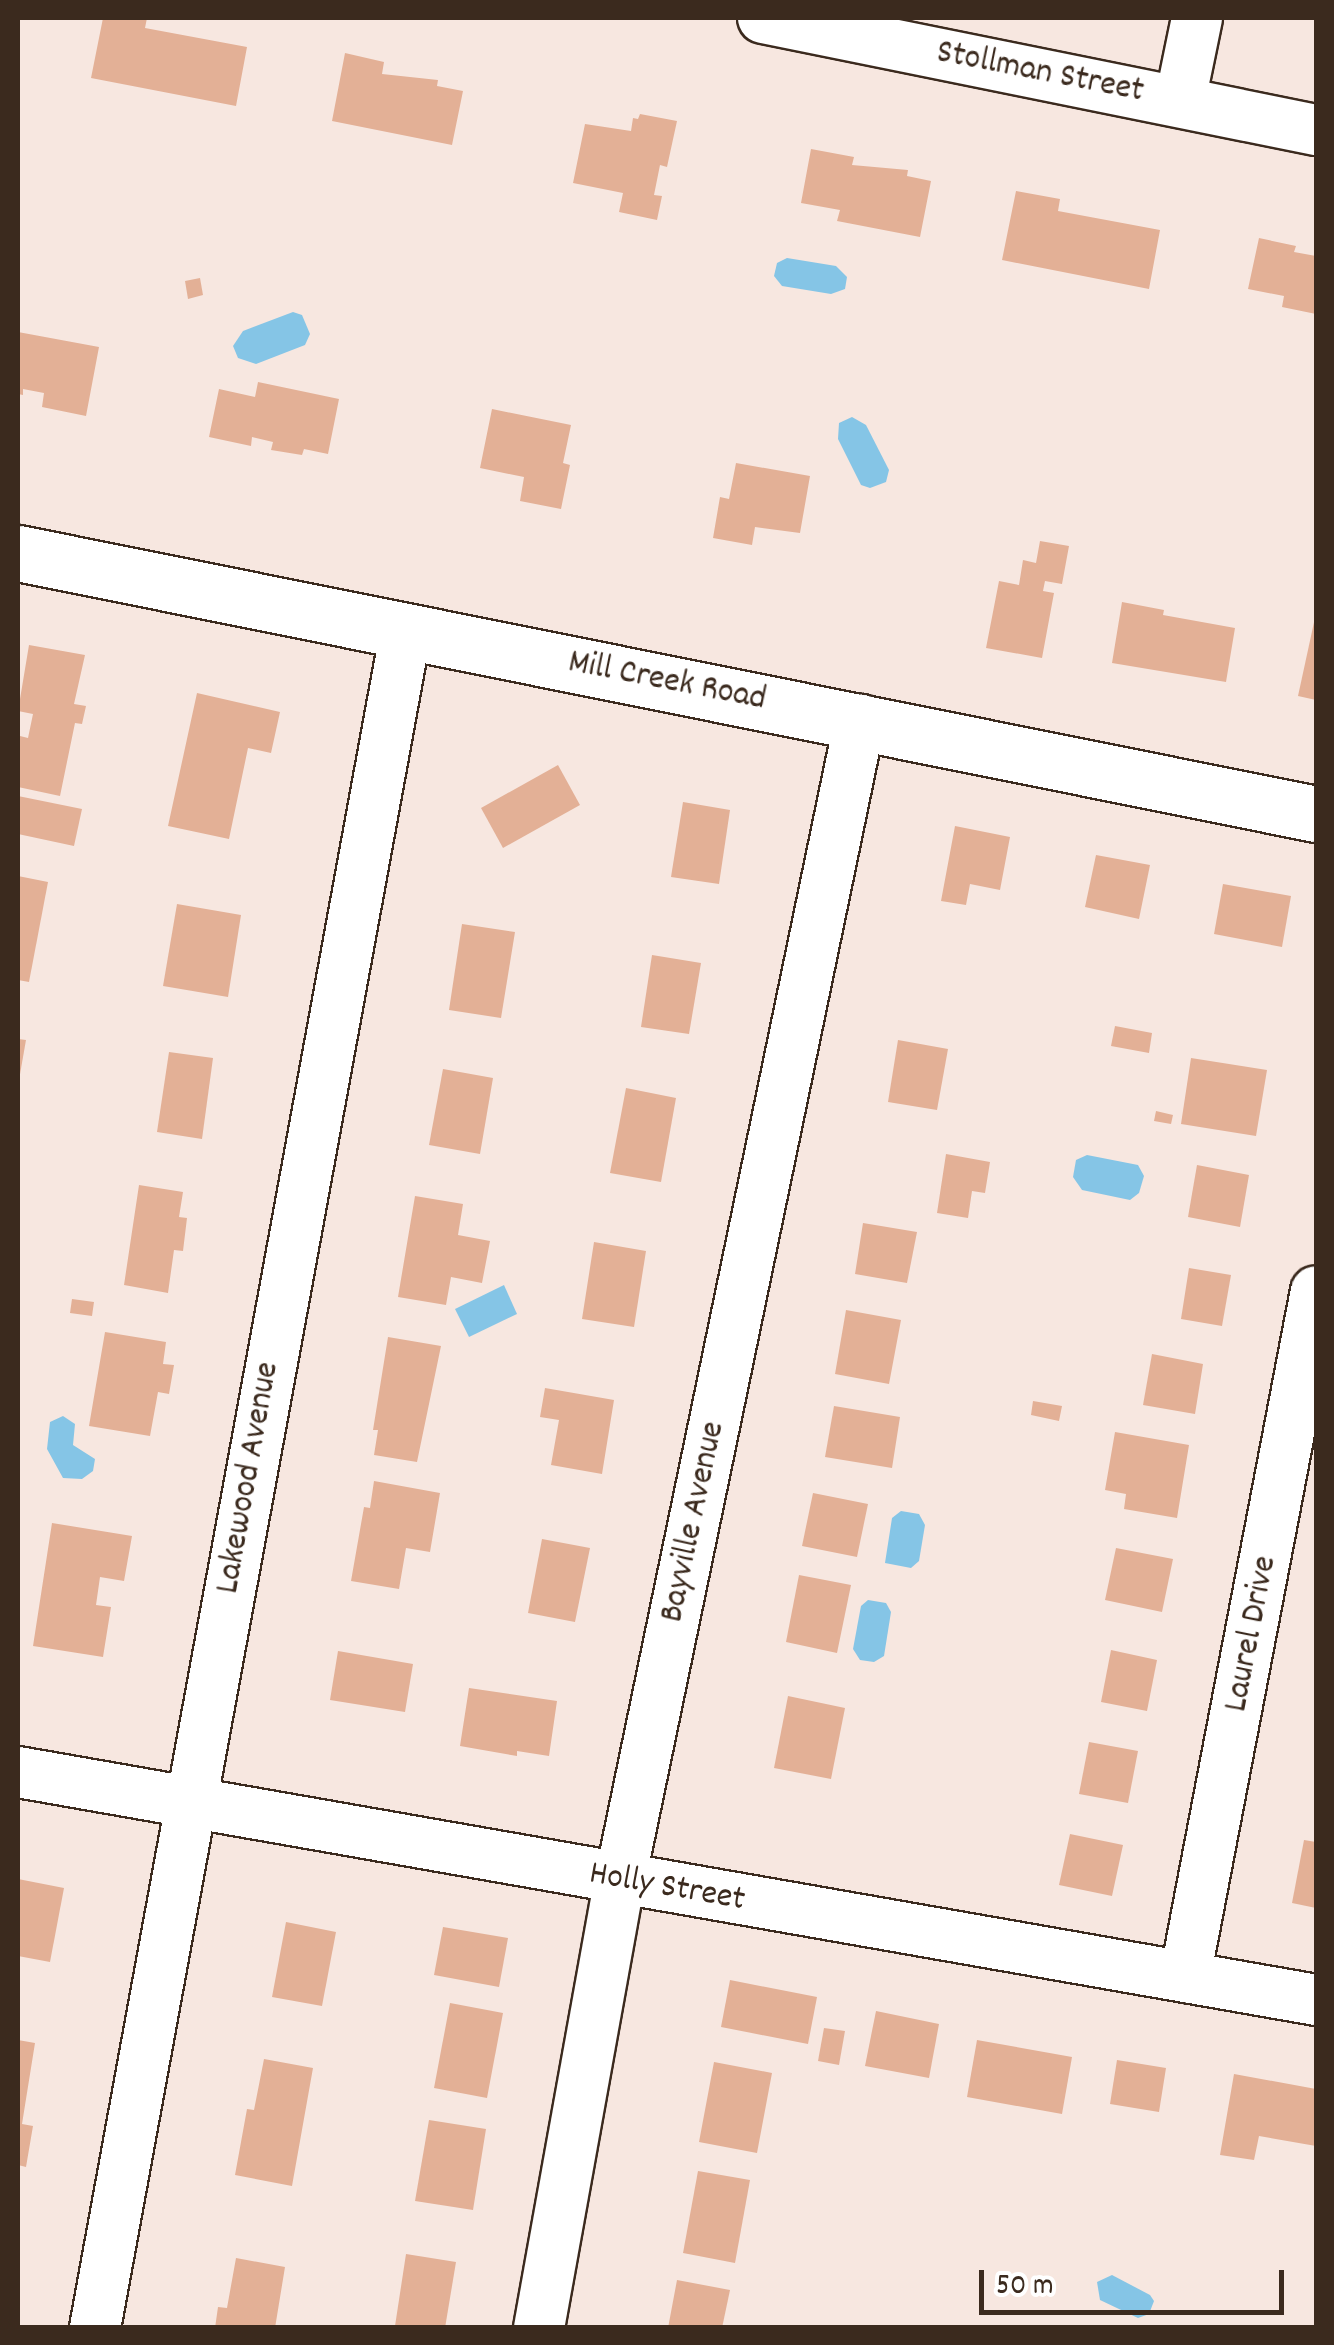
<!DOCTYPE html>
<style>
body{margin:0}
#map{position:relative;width:1334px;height:2345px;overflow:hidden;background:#f7e7e0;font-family:Dekko,sans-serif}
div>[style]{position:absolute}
.water>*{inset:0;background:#85c5e6}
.building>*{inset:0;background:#e3b096}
.roads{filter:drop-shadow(2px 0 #3b2a1e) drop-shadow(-2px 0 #3b2a1e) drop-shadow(0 2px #3b2a1e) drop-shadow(0 -2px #3b2a1e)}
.street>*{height:50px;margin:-25px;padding:0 25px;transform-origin:25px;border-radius:25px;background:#fff}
.secondary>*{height:55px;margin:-27.5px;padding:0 27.5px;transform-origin:27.5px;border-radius:27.5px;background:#fff}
span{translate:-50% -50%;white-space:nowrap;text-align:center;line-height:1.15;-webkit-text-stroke:9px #fff;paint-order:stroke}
.street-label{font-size:35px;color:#3b2a1e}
.frame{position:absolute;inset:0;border:20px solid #3b2a1e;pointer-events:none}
.scale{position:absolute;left:979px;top:2270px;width:305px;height:45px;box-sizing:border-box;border:5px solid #3b2a1e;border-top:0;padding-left:12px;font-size:30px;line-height:35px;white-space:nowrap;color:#3b2a1e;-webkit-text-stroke:8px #fff;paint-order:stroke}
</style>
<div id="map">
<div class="water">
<div style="clip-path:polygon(787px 258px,836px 266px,847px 277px,845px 289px,831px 294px,782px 286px,774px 276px,777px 263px)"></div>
<div style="clip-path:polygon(293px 312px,302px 315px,310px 334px,305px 345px,256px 364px,238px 358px,233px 346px,243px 331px)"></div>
<div style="clip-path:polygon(852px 417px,866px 425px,889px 470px,886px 482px,870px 488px,861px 485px,838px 439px,839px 423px)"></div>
<div style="clip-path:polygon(1087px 1155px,1138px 1165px,1144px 1176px,1139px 1193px,1130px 1200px,1082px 1190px,1073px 1177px,1076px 1160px)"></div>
<div style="clip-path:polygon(504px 1285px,517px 1314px,469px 1337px,455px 1309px)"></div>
<div style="clip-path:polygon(63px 1416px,75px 1424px,73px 1445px,95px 1459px,93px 1471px,82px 1479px,63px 1478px,47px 1449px,50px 1422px)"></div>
<div style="clip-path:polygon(901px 1511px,919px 1514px,925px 1525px,919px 1561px,911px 1568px,885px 1563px,892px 1518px)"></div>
<div style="clip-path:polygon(868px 1600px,886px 1603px,891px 1612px,884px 1656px,874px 1662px,860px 1660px,853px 1649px,861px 1606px)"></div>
<div style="clip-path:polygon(1112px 2275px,1150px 2295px,1154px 2301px,1149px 2314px,1138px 2318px,1100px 2300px,1097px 2282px)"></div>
</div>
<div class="building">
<div style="clip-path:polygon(103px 18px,147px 18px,145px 28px,247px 47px,236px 106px,91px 78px)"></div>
<div style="clip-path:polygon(345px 53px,384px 62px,382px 74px,438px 80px,437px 86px,463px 91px,452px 145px,332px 121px)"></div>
<div style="clip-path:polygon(640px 114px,677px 121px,667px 167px,660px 165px,654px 195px,662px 196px,657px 220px,619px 212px,623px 193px,573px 183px,585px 124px,631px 131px,633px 118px,638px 119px)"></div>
<div style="clip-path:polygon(811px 149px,854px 157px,852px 165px,908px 170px,907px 176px,931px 181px,920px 237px,837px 221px,840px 210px,801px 203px)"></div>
<div style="clip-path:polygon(1016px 191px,1060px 199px,1058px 211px,1160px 230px,1149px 289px,1002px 260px)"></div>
<div style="clip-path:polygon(1259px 238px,1296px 246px,1294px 252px,1316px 256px,1316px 314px,1282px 307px,1284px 296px,1248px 289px)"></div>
<div style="clip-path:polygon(200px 278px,203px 295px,188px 299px,185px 281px)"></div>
<div style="clip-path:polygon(18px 332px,99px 347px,86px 416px,42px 407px,44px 393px,23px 389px,23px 395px,18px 394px)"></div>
<div style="clip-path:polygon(258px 382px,339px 399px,328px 454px,304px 449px,302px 455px,271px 450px,273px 442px,252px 437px,251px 446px,209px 437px,219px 389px,255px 397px)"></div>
<div style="clip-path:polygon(492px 409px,571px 425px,563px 463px,570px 465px,561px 509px,520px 501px,524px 477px,480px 468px)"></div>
<div style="clip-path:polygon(736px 463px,810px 476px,800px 533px,755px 527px,752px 545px,713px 538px,720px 497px,729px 499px)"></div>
<div style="clip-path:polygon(1040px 541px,1069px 546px,1062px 584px,1045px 581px,1043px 591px,1054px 593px,1042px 658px,986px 648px,999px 581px,1019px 585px,1023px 560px,1036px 563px)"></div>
<div style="clip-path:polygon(1122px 602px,1164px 610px,1163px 615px,1235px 628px,1226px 682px,1112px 663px)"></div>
<div style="clip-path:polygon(1316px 613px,1316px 700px,1298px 696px)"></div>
<div style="clip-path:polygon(29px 645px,85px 655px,74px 704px,86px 706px,82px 724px,75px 723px,60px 796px,18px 787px,20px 736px,28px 738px,33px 714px,18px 711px)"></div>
<div style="clip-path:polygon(197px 693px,280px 712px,271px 753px,248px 748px,229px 839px,168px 826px)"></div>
<div style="clip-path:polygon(558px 765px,580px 805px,503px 848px,481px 808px)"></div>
<div style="clip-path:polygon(18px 796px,82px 809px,74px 846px,18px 834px)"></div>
<div style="clip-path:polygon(683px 802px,730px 810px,719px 884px,671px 877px)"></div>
<div style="clip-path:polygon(955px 826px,1010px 837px,1000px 890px,970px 884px,966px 905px,941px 901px)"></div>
<div style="clip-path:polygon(1096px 855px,1150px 865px,1139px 919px,1085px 907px)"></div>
<div style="clip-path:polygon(18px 876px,48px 882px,29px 982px,18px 980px)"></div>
<div style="clip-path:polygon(1223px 884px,1291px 896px,1282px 947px,1214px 934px)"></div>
<div style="clip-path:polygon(177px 904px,241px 915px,228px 997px,163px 986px)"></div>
<div style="clip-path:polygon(462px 924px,515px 932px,501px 1018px,449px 1010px)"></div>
<div style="clip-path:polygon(652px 955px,701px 963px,689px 1034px,641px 1027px)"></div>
<div style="clip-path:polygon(1115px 1026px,1152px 1033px,1149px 1053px,1111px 1046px)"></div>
<div style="clip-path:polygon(18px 1039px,26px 1040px,19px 1080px,18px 1080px)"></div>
<div style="clip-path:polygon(898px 1040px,948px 1049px,937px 1110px,888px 1102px)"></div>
<div style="clip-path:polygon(169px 1052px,213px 1058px,202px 1139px,157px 1132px)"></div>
<div style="clip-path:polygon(1191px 1058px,1267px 1070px,1256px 1136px,1181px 1124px)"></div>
<div style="clip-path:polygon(443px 1069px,493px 1078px,480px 1154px,429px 1145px)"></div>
<div style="clip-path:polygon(626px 1088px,676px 1098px,661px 1182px,610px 1173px)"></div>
<div style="clip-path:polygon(1156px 1111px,1173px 1115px,1171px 1124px,1154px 1121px)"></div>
<div style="clip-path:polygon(946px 1154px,990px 1162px,985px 1193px,972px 1191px,968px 1218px,937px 1213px)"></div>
<div style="clip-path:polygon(1197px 1165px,1249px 1175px,1240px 1227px,1188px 1217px)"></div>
<div style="clip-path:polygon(139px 1185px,183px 1192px,179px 1217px,187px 1218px,183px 1251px,174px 1250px,168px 1293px,124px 1285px)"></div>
<div style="clip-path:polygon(415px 1196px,463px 1204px,458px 1235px,490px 1241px,482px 1283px,451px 1277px,446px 1305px,398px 1297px)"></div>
<div style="clip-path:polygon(863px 1223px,917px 1232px,907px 1283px,855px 1274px)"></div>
<div style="clip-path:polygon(594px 1242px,646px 1251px,634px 1327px,582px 1319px)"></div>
<div style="clip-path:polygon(1189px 1268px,1231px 1275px,1222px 1326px,1181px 1319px)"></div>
<div style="clip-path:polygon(72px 1299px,94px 1302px,92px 1316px,70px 1313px)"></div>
<div style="clip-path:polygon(846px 1310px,901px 1320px,889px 1384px,835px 1374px)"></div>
<div style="clip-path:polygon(105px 1332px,166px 1342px,163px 1364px,174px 1365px,169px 1394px,158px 1392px,150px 1436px,89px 1426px)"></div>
<div style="clip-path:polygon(388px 1337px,441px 1346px,417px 1462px,374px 1455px,378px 1430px,373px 1430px)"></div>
<div style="clip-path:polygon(1152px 1354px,1203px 1364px,1195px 1414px,1143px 1405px)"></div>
<div style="clip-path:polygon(545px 1388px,614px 1400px,602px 1474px,551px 1465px,559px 1420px,540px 1417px)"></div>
<div style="clip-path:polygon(1033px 1401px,1062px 1406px,1059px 1421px,1031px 1415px)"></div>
<div style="clip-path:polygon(834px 1406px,900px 1417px,892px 1468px,825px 1457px)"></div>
<div style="clip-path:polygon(1115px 1432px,1189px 1445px,1177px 1518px,1124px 1509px,1126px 1494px,1105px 1490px)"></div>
<div style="clip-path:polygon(374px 1481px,440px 1493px,430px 1552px,406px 1548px,399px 1589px,351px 1581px,364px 1507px,370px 1508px)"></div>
<div style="clip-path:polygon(813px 1493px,868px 1504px,857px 1557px,802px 1546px)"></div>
<div style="clip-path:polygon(52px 1523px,132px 1536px,124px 1581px,100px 1577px,96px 1605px,111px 1607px,103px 1657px,33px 1646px)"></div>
<div style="clip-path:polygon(542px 1539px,590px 1548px,575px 1622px,528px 1613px)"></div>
<div style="clip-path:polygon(1116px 1548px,1173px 1559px,1162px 1612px,1105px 1600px)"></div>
<div style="clip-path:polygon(799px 1575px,851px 1585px,837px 1653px,786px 1642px)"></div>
<div style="clip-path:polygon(1111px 1650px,1157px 1660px,1147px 1711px,1101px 1702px)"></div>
<div style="clip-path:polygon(338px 1651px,413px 1664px,405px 1712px,330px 1700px)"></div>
<div style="clip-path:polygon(469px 1688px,557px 1701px,549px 1756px,517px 1751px,517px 1756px,460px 1746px)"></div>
<div style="clip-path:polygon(788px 1696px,845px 1708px,831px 1779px,774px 1768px)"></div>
<div style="clip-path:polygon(1089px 1742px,1138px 1751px,1128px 1803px,1079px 1794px)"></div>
<div style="clip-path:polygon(1070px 1834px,1123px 1845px,1112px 1896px,1059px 1885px)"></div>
<div style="clip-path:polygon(1304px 1840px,1316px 1842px,1316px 1908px,1292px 1903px)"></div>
<div style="clip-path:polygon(18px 1879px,64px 1888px,50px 1962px,18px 1956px)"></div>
<div style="clip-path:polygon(286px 1922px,336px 1932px,322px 2006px,272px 1997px)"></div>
<div style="clip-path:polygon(443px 1927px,508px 1938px,499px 1987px,434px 1975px)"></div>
<div style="clip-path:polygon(730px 1980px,817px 1997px,808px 2044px,721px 2027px)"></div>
<div style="clip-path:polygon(450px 2003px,503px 2013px,487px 2098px,434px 2088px)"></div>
<div style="clip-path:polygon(876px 2011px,939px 2024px,929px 2078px,865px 2066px)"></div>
<div style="clip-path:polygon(824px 2028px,845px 2031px,839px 2065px,818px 2061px)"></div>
<div style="clip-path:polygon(18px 2040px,35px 2043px,22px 2124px,33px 2126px,26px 2167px,18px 2165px)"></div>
<div style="clip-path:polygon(977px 2040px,1072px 2057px,1062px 2114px,967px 2097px)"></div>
<div style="clip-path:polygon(264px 2059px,313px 2068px,292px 2186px,235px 2175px,247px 2109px,254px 2110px)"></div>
<div style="clip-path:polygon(1117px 2060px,1166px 2068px,1159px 2112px,1110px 2104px)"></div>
<div style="clip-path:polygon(714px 2062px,772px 2073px,757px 2153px,699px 2142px)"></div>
<div style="clip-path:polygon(1234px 2074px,1316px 2089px,1316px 2146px,1259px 2136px,1254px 2160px,1220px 2155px)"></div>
<div style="clip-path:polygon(429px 2120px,486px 2129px,473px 2210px,415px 2201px)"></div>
<div style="clip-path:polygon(698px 2171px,750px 2180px,735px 2263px,683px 2253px)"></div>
<div style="clip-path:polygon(406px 2254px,456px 2262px,445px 2328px,395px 2326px)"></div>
<div style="clip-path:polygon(236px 2258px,285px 2267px,275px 2328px,215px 2328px,218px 2307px,227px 2308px)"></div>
<div style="clip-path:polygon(677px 2280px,730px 2290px,722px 2328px,668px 2328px)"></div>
</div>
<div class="roads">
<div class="street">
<div style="left:763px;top:18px;width:564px;rotate:11.45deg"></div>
<div style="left:1180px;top:101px;width:85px;rotate:-78.4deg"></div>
<div style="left:18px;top:1772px;width:1318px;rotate:9.96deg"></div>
<div style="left:1185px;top:1977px;width:698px;rotate:-79.19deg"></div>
<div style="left:95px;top:2328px;width:1726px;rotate:-79.62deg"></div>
<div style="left:539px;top:2328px;width:455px;rotate:-79.8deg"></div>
<div style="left:620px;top:1880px;width:1185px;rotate:-78.31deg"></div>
</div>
<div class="secondary">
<div style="left:18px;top:553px;width:1324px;rotate:11.37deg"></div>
</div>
</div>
<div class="street-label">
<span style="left:1040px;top:73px;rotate:11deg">Stollman Street</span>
<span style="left:667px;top:682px;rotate:11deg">Mill Creek Road</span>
<span style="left:249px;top:1478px;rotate:-80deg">Lakewood Avenue</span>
<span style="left:694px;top:1522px;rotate:-78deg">Bayville Avenue</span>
<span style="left:1252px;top:1634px;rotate:-79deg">Laurel Drive</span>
<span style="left:667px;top:1888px;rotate:10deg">Holly Street</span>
</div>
<div class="frame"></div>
<div class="scale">50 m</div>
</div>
